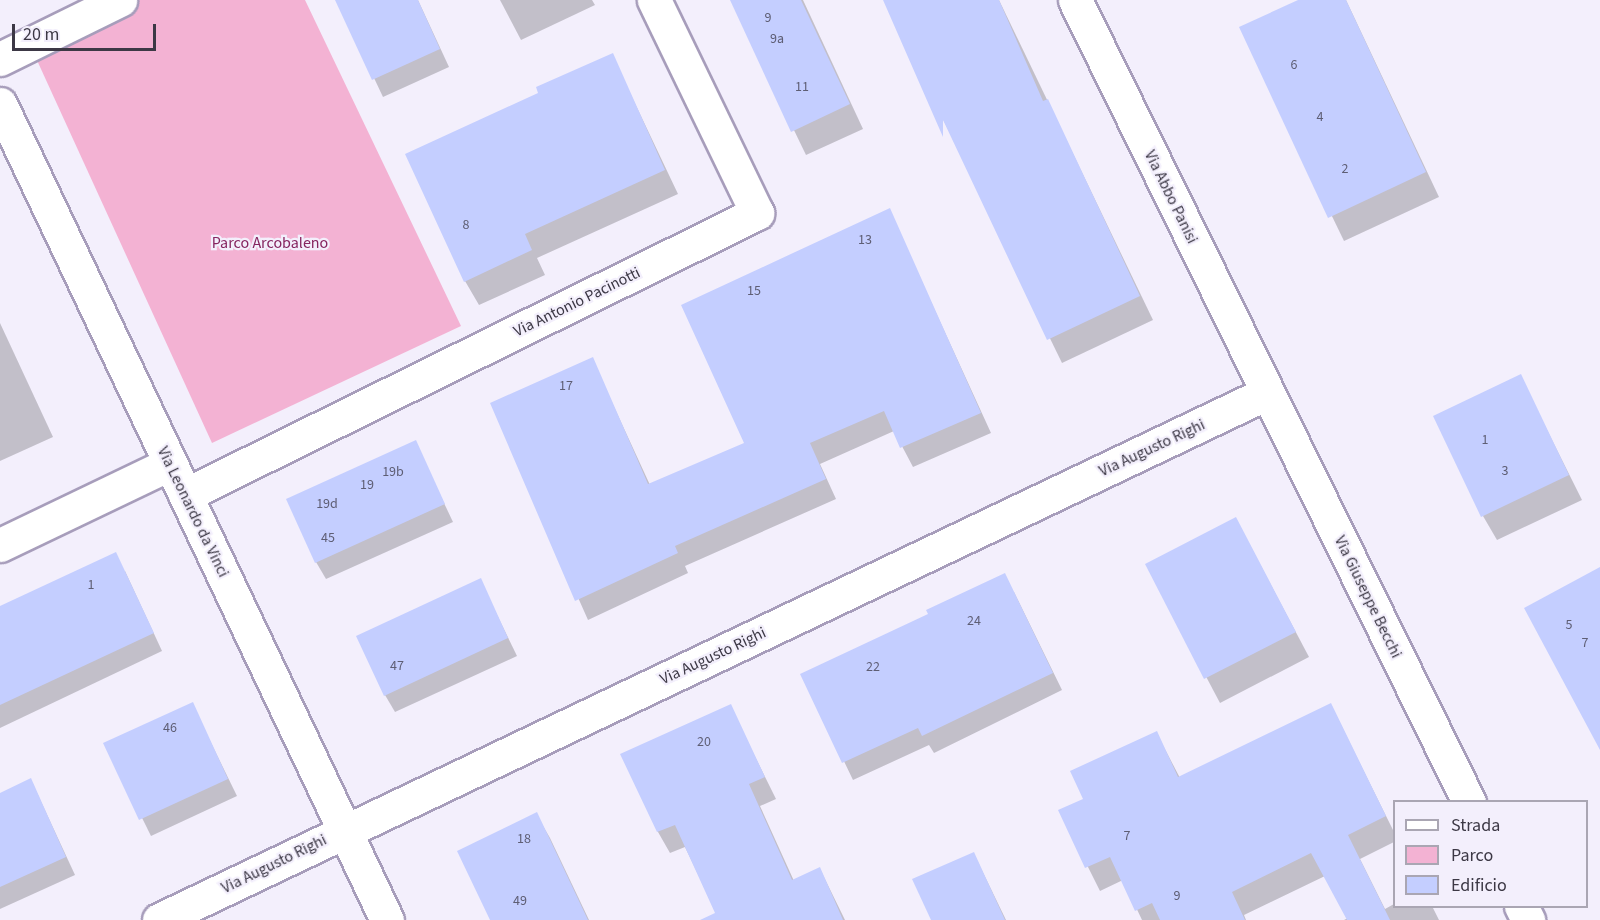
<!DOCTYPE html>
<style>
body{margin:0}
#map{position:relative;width:1600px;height:920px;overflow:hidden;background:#f3effc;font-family:"Source Sans 3",sans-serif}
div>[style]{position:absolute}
.green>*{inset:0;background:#f3b2d3}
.shadow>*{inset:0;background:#0003}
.building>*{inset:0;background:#c4ceff}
.roads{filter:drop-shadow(2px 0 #a79dbb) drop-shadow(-2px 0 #a79dbb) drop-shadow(0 2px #a79dbb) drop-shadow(0 -2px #a79dbb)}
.minor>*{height:33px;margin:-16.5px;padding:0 16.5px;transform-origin:16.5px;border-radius:16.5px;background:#fff}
span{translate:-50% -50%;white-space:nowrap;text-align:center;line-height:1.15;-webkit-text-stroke:4.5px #f3effc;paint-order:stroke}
.number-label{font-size:14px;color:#5e5e74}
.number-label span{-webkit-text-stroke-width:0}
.street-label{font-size:16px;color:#3c3845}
.park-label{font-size:16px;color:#862560}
.legend{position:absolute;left:1393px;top:800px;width:195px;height:108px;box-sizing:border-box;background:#f3effc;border:2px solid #aaa6b3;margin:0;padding:8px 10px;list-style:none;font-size:18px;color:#3c3845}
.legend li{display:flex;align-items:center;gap:12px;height:30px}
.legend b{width:30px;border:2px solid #aaa6b3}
.scale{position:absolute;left:12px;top:24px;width:144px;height:27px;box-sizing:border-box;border:3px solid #3c3845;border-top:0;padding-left:8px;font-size:18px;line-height:21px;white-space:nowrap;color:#3c3845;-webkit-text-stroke:4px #f3effc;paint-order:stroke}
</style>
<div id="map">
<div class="green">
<div style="clip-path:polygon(126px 0,305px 0,461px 326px,212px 443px,30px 45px)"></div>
</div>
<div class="shadow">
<div style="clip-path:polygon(337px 0,418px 0,449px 67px,383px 97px)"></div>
<div style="clip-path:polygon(500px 0,592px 0,595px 5px,521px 40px)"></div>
<div style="clip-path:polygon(731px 0,803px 0,863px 129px,806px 155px)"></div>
<div style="clip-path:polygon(885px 0,999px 0,1153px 320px,1062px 363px)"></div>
<div style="clip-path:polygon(1301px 0,1346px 0,1439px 197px,1344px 241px,1241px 28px)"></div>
<div style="clip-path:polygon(612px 55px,678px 194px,537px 258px,545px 275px,479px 305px,465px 281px,540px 94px)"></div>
<div style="clip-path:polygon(889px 210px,991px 433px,913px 467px,894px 431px,820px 464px,836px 499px,685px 566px,688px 573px,588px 620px,492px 404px,592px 359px,650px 485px,746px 444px)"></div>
<div style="clip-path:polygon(0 323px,53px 437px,0 461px)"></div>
<div style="clip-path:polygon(1520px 376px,1582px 500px,1497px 540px,1483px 516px)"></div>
<div style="clip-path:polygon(415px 442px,453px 522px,326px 579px,316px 562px)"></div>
<div style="clip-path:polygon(1236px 519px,1309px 657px,1220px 703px,1147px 565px)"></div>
<div style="clip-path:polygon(125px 571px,162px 651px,0 728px,0 610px)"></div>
<div style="clip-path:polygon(480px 580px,517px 656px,395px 712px,385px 695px)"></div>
<div style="clip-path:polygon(1014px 592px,1062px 690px,934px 753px,929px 745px,853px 780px,802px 674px)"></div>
<div style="clip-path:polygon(192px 704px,237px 796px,151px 836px,105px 743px)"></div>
<div style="clip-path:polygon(1331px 705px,1394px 832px,1394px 842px,1360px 859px,1385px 909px,1394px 904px,1432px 906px,1439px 920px,1344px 920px,1348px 918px,1325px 876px,1244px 915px,1246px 920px,1142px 920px,1123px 880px,1100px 891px,1060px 811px,1085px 799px,1156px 732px,1180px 778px)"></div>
<div style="clip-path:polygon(730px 706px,776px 799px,760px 806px,794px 881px,820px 869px,845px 920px,720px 920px,685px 847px,670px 853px,658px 832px,622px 754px)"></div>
<div style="clip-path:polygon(31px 780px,75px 875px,0 909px,0 794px)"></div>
<div style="clip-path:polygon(536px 814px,550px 838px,589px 920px,492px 920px)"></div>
<div style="clip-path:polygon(974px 854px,1006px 920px,932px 920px)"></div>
</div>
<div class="building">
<div style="clip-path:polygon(335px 0,418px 0,440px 49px,372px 80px)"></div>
<div style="clip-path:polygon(730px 0,801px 0,850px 104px,791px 132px)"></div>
<div style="clip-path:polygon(883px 0,999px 0,1043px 101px,1048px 99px,1140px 296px,1047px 340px,943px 120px,943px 137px)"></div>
<div style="clip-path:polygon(1298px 0,1346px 0,1426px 172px,1328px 218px,1239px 27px)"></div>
<div style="clip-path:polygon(613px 53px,665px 170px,525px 234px,532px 250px,464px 282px,405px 154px,538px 93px,536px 87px)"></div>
<div style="clip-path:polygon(890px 208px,981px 413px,900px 448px,884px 411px,810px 443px,826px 479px,675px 546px,678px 553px,575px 601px,490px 403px,593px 357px,648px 484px,744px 443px,681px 305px)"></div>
<div style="clip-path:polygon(1521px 374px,1569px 475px,1481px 517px,1433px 416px)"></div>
<div style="clip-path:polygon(416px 440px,445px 504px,315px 563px,286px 499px)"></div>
<div style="clip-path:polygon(1236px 517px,1296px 632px,1204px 679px,1145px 564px)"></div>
<div style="clip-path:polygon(116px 552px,154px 633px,0 705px,0 606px)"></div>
<div style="clip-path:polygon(1600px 567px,1600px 750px,1524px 608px)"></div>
<div style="clip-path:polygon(1005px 573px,1053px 673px,922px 736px,918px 728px,842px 763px,800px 674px,928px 614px,926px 610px)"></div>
<div style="clip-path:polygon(481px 578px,508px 638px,384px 696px,356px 636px)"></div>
<div style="clip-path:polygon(193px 702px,228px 779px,139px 820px,103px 743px)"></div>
<div style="clip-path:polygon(1331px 703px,1386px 816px,1348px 835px,1390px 920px,1347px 920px,1311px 853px,1232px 892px,1245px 920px,1160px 920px,1152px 903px,1135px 911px,1110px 857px,1085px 868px,1058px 810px,1083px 799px,1070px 771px,1157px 731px,1178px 777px)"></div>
<div style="clip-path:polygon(731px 704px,765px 777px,749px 784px,792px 880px,820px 867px,843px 920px,700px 920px,715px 913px,675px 825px,657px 832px,620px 754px)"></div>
<div style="clip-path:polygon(31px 778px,66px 857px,0 887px,0 793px)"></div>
<div style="clip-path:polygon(537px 812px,588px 920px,490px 920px,457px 851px)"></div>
<div style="clip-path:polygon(974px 852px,1005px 920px,931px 920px,912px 879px)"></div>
</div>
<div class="roads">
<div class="minor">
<div style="left:1075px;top:0;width:894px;rotate:63.84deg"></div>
<div style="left:0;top:59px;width:134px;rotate:-26.2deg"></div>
<div style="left:0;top:104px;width:903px;rotate:64.63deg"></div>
<div style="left:185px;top:495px;width:638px;rotate:-26.24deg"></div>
<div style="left:757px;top:213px;width:237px;rotate:-115.8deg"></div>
<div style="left:0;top:545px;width:187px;rotate:-25.6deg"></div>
<div style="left:1521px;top:906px;width:16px;rotate:63deg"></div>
<div style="left:159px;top:920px;width:1227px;rotate:-25.44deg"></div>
</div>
</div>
<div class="number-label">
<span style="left:768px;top:18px">9</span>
<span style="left:777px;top:39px">9a</span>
<span style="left:1294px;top:65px">6</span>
<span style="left:802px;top:87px">11</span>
<span style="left:1320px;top:117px">4</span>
<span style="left:1345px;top:169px">2</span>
<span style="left:466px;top:225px">8</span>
<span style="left:865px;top:240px">13</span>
<span style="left:754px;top:291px">15</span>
<span style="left:566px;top:386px">17</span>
<span style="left:1485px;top:440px">1</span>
<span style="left:1505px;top:471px">3</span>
<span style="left:393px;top:472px">19b</span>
<span style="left:367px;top:485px">19</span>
<span style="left:327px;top:504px">19d</span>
<span style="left:328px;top:538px">45</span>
<span style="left:91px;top:585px">1</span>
<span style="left:974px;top:621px">24</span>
<span style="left:1569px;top:625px">5</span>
<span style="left:1585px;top:643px">7</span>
<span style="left:397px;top:666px">47</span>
<span style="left:873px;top:667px">22</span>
<span style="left:170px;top:728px">46</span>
<span style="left:704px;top:742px">20</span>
<span style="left:1127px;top:836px">7</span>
<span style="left:524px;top:839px">18</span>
<span style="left:1177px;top:896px">9</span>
<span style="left:520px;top:901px">49</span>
</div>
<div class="street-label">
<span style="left:1171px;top:197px;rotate:64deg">Via Abbo Panisi</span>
<span style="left:577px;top:302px;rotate:-26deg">Via Antonio Pacinotti</span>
<span style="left:1152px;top:448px;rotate:-25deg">Via Augusto Righi</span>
<span style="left:193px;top:512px;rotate:64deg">Via Leonardo da Vinci</span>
<span style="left:1368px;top:597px;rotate:64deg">Via Giuseppe Becchi</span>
<span style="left:713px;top:656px;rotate:-25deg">Via Augusto Righi</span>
<span style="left:274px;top:864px;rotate:-26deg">Via Augusto Righi</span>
</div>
<div class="park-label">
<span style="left:270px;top:243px">Parco Arcobaleno</span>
</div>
<ul class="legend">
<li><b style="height:8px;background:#fff"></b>Strada</li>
<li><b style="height:16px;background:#f3b2d3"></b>Parco</li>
<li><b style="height:16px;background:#c4ceff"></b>Edificio</li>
</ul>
<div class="scale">20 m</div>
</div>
